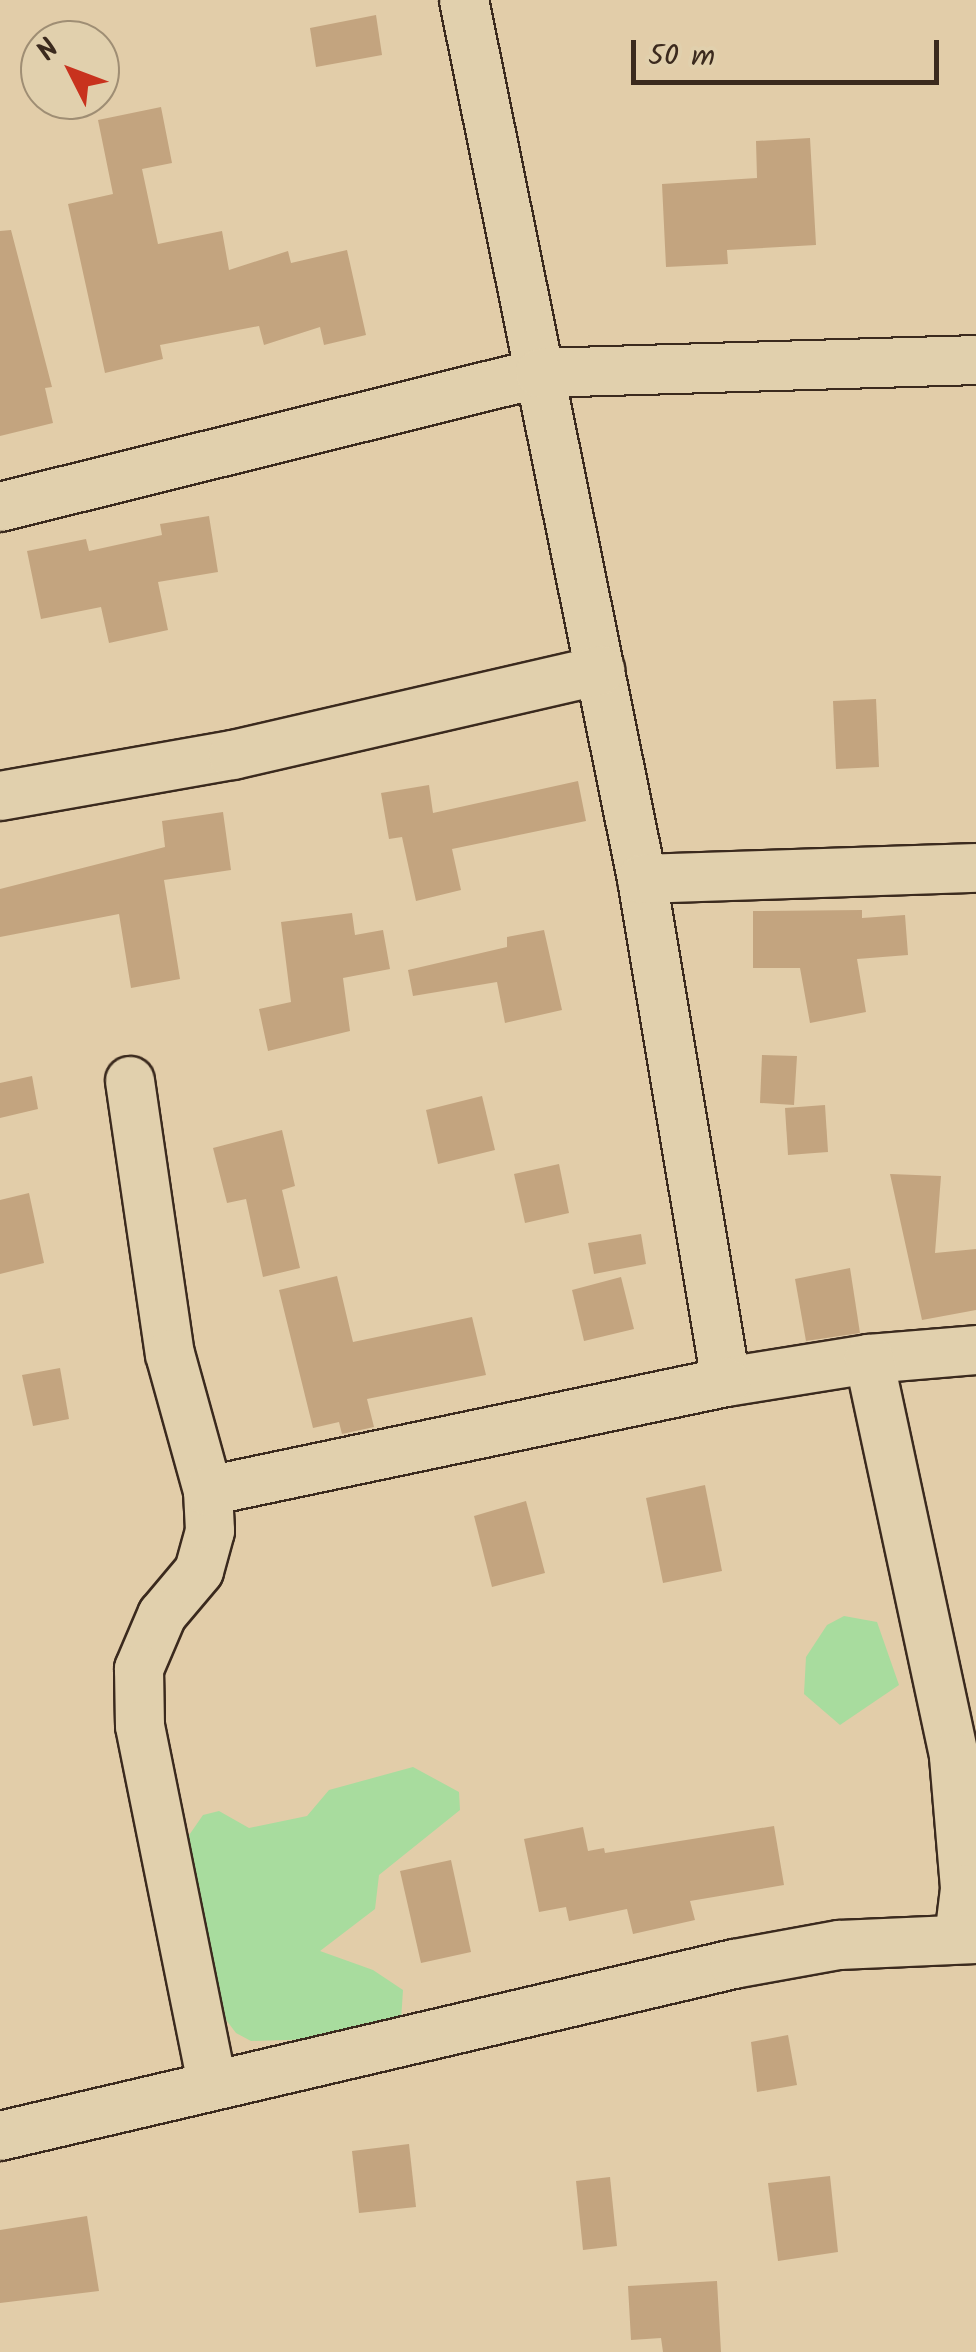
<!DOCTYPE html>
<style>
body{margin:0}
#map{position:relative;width:976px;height:2352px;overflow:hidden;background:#e2cda9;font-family:Kalam,sans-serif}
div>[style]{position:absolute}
.green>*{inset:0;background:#a8dc9e}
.building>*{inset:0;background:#c3a47f}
.roads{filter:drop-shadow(2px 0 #3b2a1e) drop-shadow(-2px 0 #3b2a1e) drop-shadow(0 2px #3b2a1e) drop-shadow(0 -2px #3b2a1e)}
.minor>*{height:48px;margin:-24px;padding:0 24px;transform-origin:24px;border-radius:24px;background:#e1d0ad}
span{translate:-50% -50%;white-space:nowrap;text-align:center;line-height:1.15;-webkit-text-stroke:8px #e1d0ad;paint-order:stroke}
.north{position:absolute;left:20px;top:20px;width:100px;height:100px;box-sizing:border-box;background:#e1d0ad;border:2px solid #9f8e74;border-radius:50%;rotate:312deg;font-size:28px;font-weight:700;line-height:40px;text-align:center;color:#3b2a1e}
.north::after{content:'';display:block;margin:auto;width:35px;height:45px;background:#c8321e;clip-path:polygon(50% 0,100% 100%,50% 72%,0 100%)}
.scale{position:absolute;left:631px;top:40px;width:308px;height:45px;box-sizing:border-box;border:5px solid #3b2a1e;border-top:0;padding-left:12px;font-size:30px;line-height:35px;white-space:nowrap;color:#3b2a1e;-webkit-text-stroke:8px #e1d0ad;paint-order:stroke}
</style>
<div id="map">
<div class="green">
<div style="clip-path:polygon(844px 1616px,877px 1622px,899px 1685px,840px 1725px,804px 1694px,806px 1657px,827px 1625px)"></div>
<div style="clip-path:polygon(413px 1767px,459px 1792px,460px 1810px,379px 1875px,375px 1909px,320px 1951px,373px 1970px,403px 1990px,401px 2021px,318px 2039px,251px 2041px,236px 2033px,205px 1992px,185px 1841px,203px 1815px,219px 1811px,249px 1828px,307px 1816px,329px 1790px)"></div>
</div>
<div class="building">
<div style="clip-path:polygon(376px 15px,382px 55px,316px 67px,310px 28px)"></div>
<div style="clip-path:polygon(161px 107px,172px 163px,142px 169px,158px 244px,222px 231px,229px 270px,288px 251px,291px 263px,347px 250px,366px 335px,324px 345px,320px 327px,264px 345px,259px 326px,160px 345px,163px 359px,105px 373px,68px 204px,113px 194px,98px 120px)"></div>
<div style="clip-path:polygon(810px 138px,816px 245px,727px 250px,728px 264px,666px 267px,662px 184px,757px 178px,756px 141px)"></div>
<div style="clip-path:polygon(11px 230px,52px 387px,45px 388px,53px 423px,0 436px,0 231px)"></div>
<div style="clip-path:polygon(209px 516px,218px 572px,158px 582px,168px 630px,109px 643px,101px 607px,41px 619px,27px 551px,86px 539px,89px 551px,162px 535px,160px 524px)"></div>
<div style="clip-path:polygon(876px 699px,879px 767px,836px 769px,833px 701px)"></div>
<div style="clip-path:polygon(578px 781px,586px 821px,452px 849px,461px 890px,416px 901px,402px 837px,389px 839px,381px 793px,429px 785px,433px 813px)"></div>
<div style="clip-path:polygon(223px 812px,231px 870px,164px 880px,180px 979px,131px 988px,119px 914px,0 937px,0 889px,165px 847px,162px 821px)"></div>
<div style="clip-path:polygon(862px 910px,862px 918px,905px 915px,908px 955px,857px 959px,866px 1012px,810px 1023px,800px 968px,753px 968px,753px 911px)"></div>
<div style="clip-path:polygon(352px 913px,355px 935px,383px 930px,390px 969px,343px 978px,350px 1031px,268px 1051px,259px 1009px,291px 1002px,281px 922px)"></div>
<div style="clip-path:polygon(544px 930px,562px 1010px,505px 1023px,497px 982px,413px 996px,408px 970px,507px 947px,507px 937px)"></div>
<div style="clip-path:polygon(762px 1055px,797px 1056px,794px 1105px,760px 1103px)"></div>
<div style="clip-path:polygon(32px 1076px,38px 1109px,0 1118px,0 1083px)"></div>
<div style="clip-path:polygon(482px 1096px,495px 1150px,438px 1164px,426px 1110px)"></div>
<div style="clip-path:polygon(825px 1105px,828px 1152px,788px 1155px,785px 1108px)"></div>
<div style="clip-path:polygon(282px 1130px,295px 1186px,282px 1190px,300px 1268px,263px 1277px,246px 1199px,227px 1203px,213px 1148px)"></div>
<div style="clip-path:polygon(559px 1164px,569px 1213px,525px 1223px,514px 1174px)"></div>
<div style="clip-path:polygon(890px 1174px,941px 1176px,935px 1253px,976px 1249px,976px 1310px,922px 1320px)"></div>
<div style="clip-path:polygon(29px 1193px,44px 1263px,0 1274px,0 1200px)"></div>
<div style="clip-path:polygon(641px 1234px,646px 1264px,594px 1274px,588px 1243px)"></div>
<div style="clip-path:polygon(850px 1268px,860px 1333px,806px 1341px,795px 1279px)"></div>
<div style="clip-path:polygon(337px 1276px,353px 1342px,472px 1317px,486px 1375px,367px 1399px,374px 1427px,342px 1434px,339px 1422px,313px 1428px,279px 1290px)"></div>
<div style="clip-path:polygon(621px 1277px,634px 1329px,584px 1341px,572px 1290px)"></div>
<div style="clip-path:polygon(60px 1368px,69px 1419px,33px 1426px,22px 1375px)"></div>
<div style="clip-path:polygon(705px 1485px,722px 1571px,663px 1583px,646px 1498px)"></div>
<div style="clip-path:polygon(526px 1501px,545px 1573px,492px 1587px,474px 1516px)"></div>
<div style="clip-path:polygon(774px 1826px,784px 1885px,690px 1901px,695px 1920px,633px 1934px,627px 1909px,569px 1921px,566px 1907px,539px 1912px,524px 1839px,583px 1827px,588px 1851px,604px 1848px,605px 1853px)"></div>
<div style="clip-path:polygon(451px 1860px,471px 1952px,421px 1963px,400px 1871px)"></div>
<div style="clip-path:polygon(788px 2035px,797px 2085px,757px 2092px,751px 2042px)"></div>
<div style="clip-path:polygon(409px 2144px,416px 2207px,359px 2213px,352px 2151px)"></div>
<div style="clip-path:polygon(830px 2176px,838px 2252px,778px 2261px,768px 2183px)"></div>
<div style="clip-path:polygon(610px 2177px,617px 2246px,583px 2250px,576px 2181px)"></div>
<div style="clip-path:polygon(87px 2216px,99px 2291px,0 2303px,0 2230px)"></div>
<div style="clip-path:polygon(717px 2281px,721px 2352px,663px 2352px,661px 2338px,631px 2340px,628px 2286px)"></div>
</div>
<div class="roads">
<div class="minor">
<div style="left:464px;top:0;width:897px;rotate:78.55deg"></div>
<div style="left:642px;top:879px;width:510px;rotate:80.52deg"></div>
<div style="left:726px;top:1382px;width:145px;rotate:-9.1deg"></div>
<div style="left:869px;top:1359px;width:107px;rotate:-4.8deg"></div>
<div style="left:0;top:507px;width:556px;rotate:-13.94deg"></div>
<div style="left:540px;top:373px;width:436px;rotate:-1.7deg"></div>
<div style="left:0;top:796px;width:237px;rotate:-10deg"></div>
<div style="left:233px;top:755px;width:377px;rotate:-13deg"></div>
<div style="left:642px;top:879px;width:334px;rotate:-1.9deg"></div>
<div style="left:130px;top:1081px;width:276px;rotate:81.7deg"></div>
<div style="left:170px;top:1354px;width:142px;rotate:74.5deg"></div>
<div style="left:208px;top:1491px;width:40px;rotate:87.1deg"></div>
<div style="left:210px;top:1531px;width:41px;rotate:105.4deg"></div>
<div style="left:199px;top:1571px;width:57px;rotate:130.1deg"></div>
<div style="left:162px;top:1615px;width:59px;rotate:113.1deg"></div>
<div style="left:139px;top:1669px;width:57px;rotate:89deg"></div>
<div style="left:140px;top:1726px;width:364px;rotate:78.6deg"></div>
<div style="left:869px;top:1359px;width:407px;rotate:77.9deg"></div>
<div style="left:954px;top:1757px;width:132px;rotate:85.2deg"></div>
<div style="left:965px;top:1889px;width:49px;rotate:97deg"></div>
<div style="left:208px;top:1491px;width:529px;rotate:-11.88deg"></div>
<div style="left:0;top:2136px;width:754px;rotate:-13.19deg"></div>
<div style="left:734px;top:1964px;width:107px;rotate:-10.3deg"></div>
<div style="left:839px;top:1945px;width:137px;rotate:-2.5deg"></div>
</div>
</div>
<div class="north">N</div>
<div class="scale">50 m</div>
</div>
